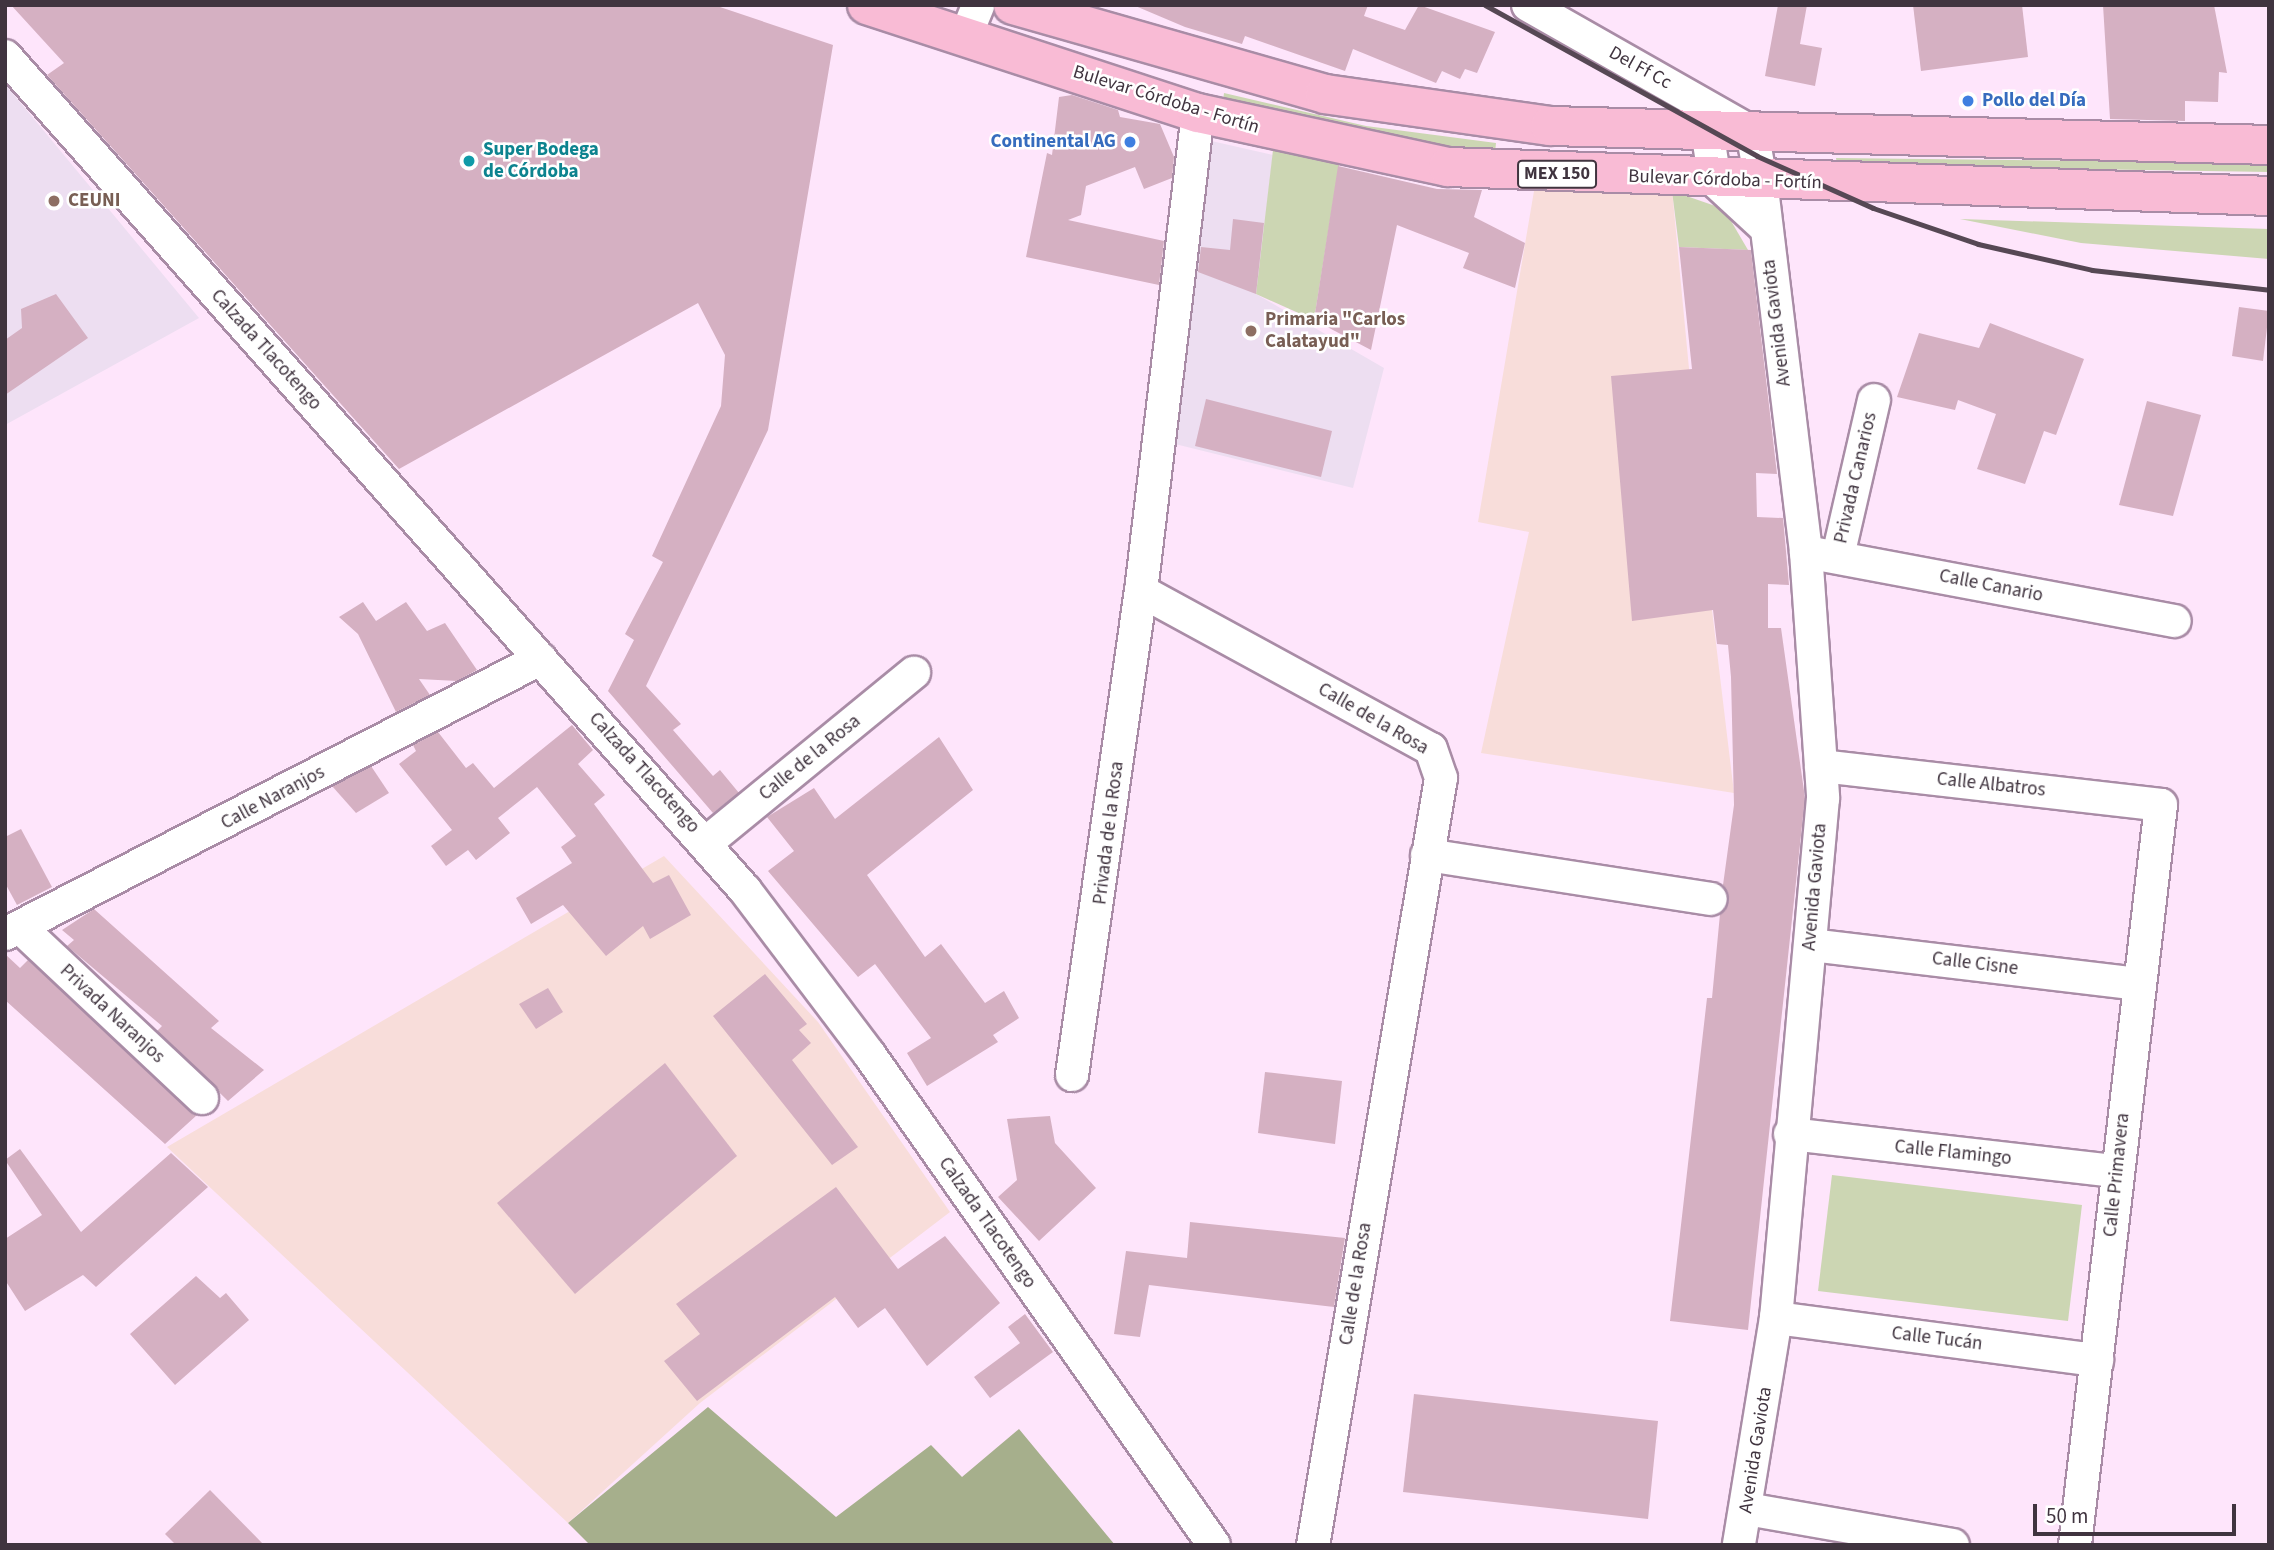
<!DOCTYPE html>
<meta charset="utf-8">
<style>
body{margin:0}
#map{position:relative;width:2274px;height:1550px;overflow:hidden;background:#fee5fb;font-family:"Source Sans 3",sans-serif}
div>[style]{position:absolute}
.industrial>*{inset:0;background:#f8ddda}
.education>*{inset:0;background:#eddef1}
.green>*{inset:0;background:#ccd6b3}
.forest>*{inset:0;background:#a6af8c}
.building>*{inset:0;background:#d5b0c2}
.roads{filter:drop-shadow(2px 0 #a98ca6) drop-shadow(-2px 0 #a98ca6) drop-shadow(0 2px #a98ca6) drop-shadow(0 -2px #a98ca6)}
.minor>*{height:32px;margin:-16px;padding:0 16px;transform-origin:16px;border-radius:16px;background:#fff}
.major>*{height:38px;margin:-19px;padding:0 19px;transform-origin:19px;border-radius:19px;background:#f9bbd5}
.rail>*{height:5px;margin:-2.5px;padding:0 2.5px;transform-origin:2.5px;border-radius:2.5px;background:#564854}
.dots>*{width:19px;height:19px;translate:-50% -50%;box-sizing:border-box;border:4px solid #fff;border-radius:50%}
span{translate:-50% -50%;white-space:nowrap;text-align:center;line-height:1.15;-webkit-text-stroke:5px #fff;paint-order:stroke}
.shield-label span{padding:2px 5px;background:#fff;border:2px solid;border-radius:5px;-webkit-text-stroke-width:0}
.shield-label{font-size:18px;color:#40343f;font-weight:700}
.street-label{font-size:19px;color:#40343f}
.shop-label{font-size:19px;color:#366cbe;font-weight:700}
.left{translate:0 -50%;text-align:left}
.right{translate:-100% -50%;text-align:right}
.culture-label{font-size:19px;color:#0d838f;font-weight:700}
.education-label{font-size:19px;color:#785e54;font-weight:700}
.frame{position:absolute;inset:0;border:7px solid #40343f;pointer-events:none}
.scale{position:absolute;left:2033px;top:1504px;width:203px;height:32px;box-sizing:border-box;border:4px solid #40343f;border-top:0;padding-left:9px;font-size:21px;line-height:24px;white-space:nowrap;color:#40343f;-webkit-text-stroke:5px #fff;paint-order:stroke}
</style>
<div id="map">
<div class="industrial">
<div style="clip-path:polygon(1672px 190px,1712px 610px,1734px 793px,1481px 753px,1529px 532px,1478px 522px,1534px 191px)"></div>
<div style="clip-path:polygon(664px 856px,818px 1022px,950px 1212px,700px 1403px,568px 1523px,167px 1147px)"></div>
</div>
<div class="education">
<div style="clip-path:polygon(5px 84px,199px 318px,5px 425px)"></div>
<div style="clip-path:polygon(1207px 140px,1273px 155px,1256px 294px,1384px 368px,1353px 488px,1167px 442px)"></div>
</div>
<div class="green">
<div style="clip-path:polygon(1224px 93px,1366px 126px,1496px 143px,1495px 153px,1364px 133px,1223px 101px)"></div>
<div style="clip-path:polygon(1273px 150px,1339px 165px,1314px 320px,1256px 294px)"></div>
<div style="clip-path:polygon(1836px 158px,2269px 163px,2269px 172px,1837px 165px)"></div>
<div style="clip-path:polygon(1672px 191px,1724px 209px,1748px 250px,1679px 247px)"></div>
<div style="clip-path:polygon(1960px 219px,2269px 229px,2269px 259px,2081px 243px)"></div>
<div style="clip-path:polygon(1832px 1175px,2082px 1205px,2068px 1321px,1818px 1291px)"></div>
</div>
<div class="forest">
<div style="clip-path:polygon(708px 1407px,836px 1517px,931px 1445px,962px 1477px,1019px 1429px,1115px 1545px,590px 1545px,568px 1523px)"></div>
</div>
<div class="building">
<div style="clip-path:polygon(11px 5px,714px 5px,833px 45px,768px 430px,646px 686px,681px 724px,673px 730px,713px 776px,720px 770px,739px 793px,713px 813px,608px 691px,634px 640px,625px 634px,663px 562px,652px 556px,721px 406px,725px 355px,698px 303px,399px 469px,47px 75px,64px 63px)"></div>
<div style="clip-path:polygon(1133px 5px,1368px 5px,1364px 16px,1405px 30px,1419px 5px,1495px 32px,1477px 73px,1465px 69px,1460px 79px,1442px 71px,1436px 83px,1353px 49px,1345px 71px,1245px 36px,1242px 44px,1185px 27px)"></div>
<div style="clip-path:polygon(1778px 5px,1807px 5px,1800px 44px,1822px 48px,1815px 86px,1765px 76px)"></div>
<div style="clip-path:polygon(1913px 5px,2022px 5px,2028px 57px,1921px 71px)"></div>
<div style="clip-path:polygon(2103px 5px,2214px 5px,2227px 73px,2219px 72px,2218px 102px,2185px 101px,2185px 121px,2110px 119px)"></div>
<div style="clip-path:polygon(1072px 95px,1118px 110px,1120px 117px,1160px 124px,1174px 157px,1172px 178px,1144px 189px,1135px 167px,1086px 186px,1081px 215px,1068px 220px,1164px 241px,1159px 285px,1026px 257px,1047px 153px,1052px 155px,1059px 97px)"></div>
<div style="clip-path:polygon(1338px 166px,1437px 189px,1482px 190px,1474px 217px,1525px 243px,1515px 288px,1463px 268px,1469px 253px,1397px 225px,1371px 350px,1314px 320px)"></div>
<div style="clip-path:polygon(1233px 219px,1264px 223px,1256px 294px,1198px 272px,1201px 247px,1230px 250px)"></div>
<div style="clip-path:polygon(1679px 247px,1751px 250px,1777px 474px,1756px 473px,1757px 517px,1783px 518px,1789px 585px,1768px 584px,1768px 628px,1781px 628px,1805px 798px,1748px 1330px,1670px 1321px,1707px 998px,1712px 998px,1720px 914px,1729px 901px,1723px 885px,1734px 805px,1731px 677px,1728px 645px,1717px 644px,1713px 610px,1632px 621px,1611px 376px,1692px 369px)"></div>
<div style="clip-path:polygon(56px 294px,88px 338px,5px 395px,5px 340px,22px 328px,21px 309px)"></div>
<div style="clip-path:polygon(2239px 307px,2269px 311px,2263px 361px,2232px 356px)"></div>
<div style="clip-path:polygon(1990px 323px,2084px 359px,2056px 435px,2044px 431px,2025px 484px,1977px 469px,1996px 414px,1958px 400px,1955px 410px,1897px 397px,1919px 333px,1979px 348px)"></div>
<div style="clip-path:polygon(1206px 399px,1332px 431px,1321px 477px,1195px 446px)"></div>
<div style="clip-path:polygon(2147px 401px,2201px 415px,2173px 516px,2119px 505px)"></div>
<div style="clip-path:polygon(363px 602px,376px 621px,406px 602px,427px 631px,445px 623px,477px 670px,457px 681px,419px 679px,430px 695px,396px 712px,358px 634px,339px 617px)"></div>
<div style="clip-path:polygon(572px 725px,593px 750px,578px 764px,605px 795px,594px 804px,653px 883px,669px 875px,691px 915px,650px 939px,643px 926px,606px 956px,563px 905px,531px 924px,516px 898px,572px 863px,561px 847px,576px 836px,537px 787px,498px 818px,510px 833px,476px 860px,468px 850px,446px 866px,431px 846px,452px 830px,399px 764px,416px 751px,413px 745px,438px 732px,466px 768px,473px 763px,494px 788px)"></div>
<div style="clip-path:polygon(939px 737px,973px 790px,867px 875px,925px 957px,941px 944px,985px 1003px,1004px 991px,1019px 1018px,993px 1035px,998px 1042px,927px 1086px,907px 1053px,931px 1038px,875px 964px,858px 977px,768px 871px,794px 851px,767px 817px,814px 788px,835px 819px)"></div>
<div style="clip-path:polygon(371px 766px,389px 793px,356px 813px,332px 786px)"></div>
<div style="clip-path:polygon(21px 829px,52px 887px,17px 905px,5px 883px,5px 837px)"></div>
<div style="clip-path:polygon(94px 909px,219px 1021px,211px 1028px,264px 1070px,228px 1101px,157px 1031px,162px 1026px,67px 946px,74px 940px,62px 930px)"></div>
<div style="clip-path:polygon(5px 954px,20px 968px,28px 960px,197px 1115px,165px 1144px,5px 1000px)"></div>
<div style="clip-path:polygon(765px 974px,807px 1024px,799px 1030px,811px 1043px,792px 1060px,858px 1147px,832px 1165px,713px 1016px)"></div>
<div style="clip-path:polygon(548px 988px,563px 1012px,536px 1029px,519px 1004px)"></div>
<div style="clip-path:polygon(665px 1063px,737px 1156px,575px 1294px,497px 1203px)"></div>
<div style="clip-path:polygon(1265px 1072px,1342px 1081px,1335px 1144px,1258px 1133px)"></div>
<div style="clip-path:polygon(1050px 1116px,1055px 1143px,1096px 1188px,1039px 1241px,998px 1197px,1017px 1180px,1007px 1119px)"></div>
<div style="clip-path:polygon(20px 1149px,81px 1232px,171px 1153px,208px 1187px,96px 1287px,83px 1275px,25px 1311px,5px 1280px,5px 1239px,42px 1215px,5px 1160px)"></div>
<div style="clip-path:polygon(836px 1187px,898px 1269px,945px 1236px,1000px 1303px,927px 1366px,885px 1308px,858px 1328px,835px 1297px,697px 1401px,664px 1361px,700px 1334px,676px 1304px)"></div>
<div style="clip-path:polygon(1190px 1222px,1345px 1238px,1334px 1307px,1149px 1285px,1140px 1337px,1114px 1334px,1126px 1251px,1187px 1258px)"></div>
<div style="clip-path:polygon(196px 1276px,220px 1298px,226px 1293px,249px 1320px,175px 1385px,130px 1334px)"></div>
<div style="clip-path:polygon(1025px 1314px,1053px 1352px,990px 1398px,974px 1377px,1020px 1343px,1008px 1327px)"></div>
<div style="clip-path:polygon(1414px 1394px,1658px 1421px,1648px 1519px,1403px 1492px)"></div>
<div style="clip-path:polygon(210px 1490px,264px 1545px,176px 1545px,165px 1534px)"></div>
</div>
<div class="roads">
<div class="minor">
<div style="left:1528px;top:5px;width:257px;rotate:29.6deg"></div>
<div style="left:1752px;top:132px;width:49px;rotate:79.4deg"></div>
<div style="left:1761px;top:180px;width:375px;rotate:83.1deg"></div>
<div style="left:1806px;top:552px;width:247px;rotate:86deg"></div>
<div style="left:1823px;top:798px;width:522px;rotate:95.16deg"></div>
<div style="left:1776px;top:1318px;width:230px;rotate:99.3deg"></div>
<div style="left:965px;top:38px;width:35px;rotate:-68deg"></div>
<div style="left:5px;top:56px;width:1115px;rotate:48.42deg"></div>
<div style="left:745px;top:890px;width:206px;rotate:52.9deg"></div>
<div style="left:869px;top:1054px;width:600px;rotate:54.91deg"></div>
<div style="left:1198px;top:113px;width:481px;rotate:96.8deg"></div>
<div style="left:1141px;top:591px;width:330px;rotate:28.6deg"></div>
<div style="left:1431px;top:749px;width:31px;rotate:71deg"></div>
<div style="left:1441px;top:778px;width:778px;rotate:99.47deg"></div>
<div style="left:1707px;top:130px;width:52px;rotate:81.1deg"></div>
<div style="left:1715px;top:181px;width:69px;rotate:42.7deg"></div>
<div style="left:1806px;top:552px;width:375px;rotate:10.6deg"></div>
<div style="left:1838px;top:556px;width:160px;rotate:-77deg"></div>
<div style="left:1821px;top:766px;width:342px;rotate:6.5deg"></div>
<div style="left:2161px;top:805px;width:745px;rotate:96.63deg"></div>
<div style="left:706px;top:843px;width:269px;rotate:-39.3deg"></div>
<div style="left:1427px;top:855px;width:287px;rotate:8.8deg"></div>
<div style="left:22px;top:929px;width:247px;rotate:43.2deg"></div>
<div style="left:5px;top:934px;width:602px;rotate:-27.2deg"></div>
<div style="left:1811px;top:945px;width:330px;rotate:6.8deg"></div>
<div style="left:1072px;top:1075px;width:489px;rotate:-81.9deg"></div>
<div style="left:1790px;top:1134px;width:329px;rotate:6.5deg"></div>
<div style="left:1776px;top:1318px;width:324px;rotate:7.5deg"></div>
<div style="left:1747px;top:1509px;width:209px;rotate:9.9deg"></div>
</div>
<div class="major">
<div style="left:867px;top:5px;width:348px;rotate:18.1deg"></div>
<div style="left:1198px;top:113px;width:256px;rotate:12.2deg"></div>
<div style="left:1448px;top:167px;width:822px;rotate:2.02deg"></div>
<div style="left:1013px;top:5px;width:324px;rotate:15.9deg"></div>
<div style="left:1325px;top:94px;width:227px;rotate:8.1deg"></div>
<div style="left:1550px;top:126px;width:719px;rotate:1.51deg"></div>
</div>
</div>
<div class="rail">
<div style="left:1485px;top:5px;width:311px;rotate:29deg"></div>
<div style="left:1757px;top:156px;width:127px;rotate:24.1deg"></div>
<div style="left:1873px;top:208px;width:111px;rotate:18.9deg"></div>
<div style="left:1978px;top:244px;width:117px;rotate:12.8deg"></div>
<div style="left:2092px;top:270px;width:178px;rotate:6.4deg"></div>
</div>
<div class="dots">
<div style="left:1968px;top:101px;background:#3f7fe0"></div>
<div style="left:1130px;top:142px;background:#3f7fe0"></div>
<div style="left:469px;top:161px;background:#0f9aa8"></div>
<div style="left:54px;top:201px;background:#8d6e63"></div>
<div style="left:1251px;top:331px;background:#8d6e63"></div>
</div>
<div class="shield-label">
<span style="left:1557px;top:174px">MEX 150</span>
</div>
<div class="street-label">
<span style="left:1640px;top:68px;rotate:29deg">Del Ff Cc</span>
<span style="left:1166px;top:100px;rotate:17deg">Bulevar Córdoba - Fortín</span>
<span style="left:1725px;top:180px;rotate:2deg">Bulevar Córdoba - Fortín</span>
<span style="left:1777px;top:323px;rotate:-97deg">Avenida Gaviota</span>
<span style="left:266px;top:350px;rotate:48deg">Calzada Tlacotengo</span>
<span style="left:1856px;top:478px;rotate:-77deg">Privada Canarios</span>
<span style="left:1991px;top:586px;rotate:11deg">Calle Canario</span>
<span style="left:1373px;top:719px;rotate:30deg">Calle de la Rosa</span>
<span style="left:810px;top:758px;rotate:-39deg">Calle de la Rosa</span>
<span style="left:644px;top:773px;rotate:48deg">Calzada Tlacotengo</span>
<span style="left:1991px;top:785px;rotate:6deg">Calle Albatros</span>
<span style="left:273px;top:798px;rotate:-28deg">Calle Naranjos</span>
<span style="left:1109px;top:833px;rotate:-83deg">Privada de la Rosa</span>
<span style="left:1815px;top:887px;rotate:-85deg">Avenida Gaviota</span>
<span style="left:1975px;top:964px;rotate:7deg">Calle Cisne</span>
<span style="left:112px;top:1014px;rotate:43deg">Privada Naranjos</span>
<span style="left:1953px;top:1153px;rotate:6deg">Calle Flamingo</span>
<span style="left:2117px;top:1175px;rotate:-84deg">Calle Primavera</span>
<span style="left:987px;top:1223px;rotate:55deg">Calzada Tlacotengo</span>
<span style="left:1356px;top:1284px;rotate:-81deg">Calle de la Rosa</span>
<span style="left:1937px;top:1339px;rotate:7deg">Calle Tucán</span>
<span style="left:1756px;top:1450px;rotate:-81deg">Avenida Gaviota</span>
</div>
<div class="shop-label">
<span class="left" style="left:1982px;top:101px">Pollo del Día</span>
<span class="right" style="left:1116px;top:142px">Continental AG</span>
</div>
<div class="culture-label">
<span class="left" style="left:483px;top:161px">Super Bodega<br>de Córdoba</span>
</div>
<div class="education-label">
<span class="left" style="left:68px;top:201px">CEUNI</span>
<span class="left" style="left:1265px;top:331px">Primaria "Carlos<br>Calatayud"</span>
</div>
<div class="frame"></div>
<div class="scale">50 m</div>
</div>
